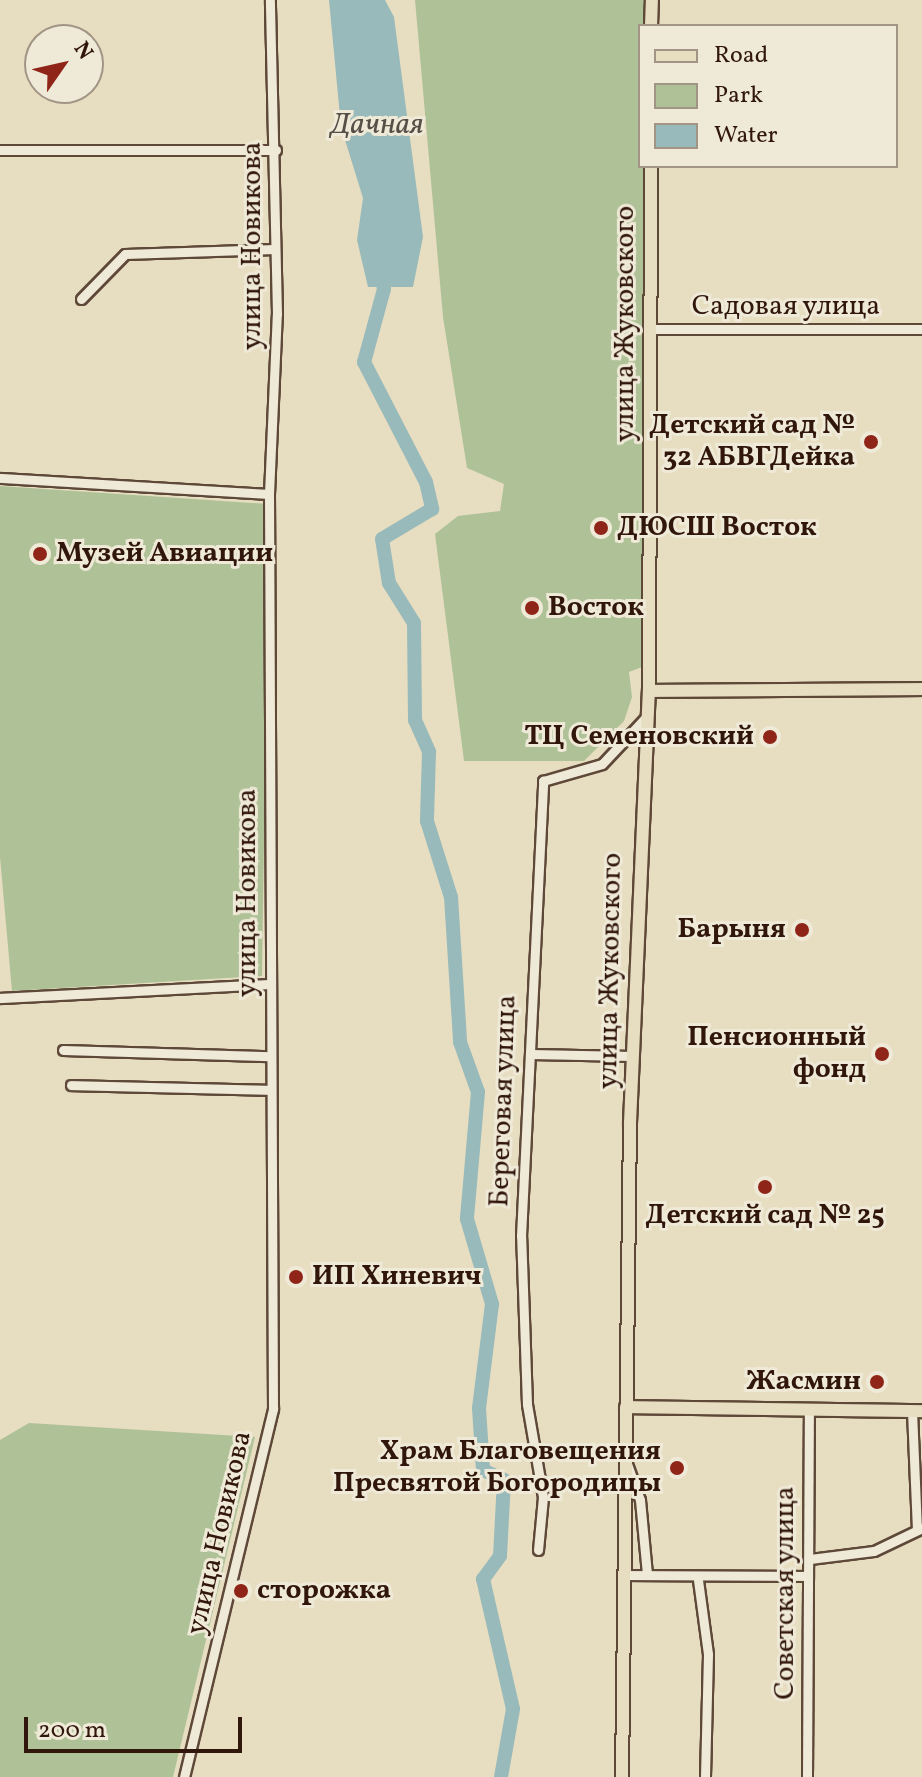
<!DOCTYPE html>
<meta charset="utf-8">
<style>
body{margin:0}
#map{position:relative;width:922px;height:1777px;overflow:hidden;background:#e7ddc1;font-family:Vollkorn,serif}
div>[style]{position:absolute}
.green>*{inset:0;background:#afc297}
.water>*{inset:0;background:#98baba}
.river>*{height:14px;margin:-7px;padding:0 7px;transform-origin:7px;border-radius:7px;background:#98baba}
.roads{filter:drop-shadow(2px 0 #5e4838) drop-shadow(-2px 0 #5e4838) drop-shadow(0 2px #5e4838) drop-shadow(0 -2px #5e4838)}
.minor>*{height:9px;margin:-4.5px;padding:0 4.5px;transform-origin:4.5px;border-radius:4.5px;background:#efe9d7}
.major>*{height:12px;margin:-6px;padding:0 6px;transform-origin:6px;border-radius:6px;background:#e7ddc1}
.dots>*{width:22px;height:22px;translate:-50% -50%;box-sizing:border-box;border:4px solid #efe9d7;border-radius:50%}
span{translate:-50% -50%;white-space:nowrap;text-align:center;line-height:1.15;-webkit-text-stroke:6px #efe9d7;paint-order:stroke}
.street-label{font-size:28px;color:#31160b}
.poi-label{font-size:28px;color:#31160b;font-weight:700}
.right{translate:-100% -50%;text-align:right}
.left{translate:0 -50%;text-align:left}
.water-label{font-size:30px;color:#554f48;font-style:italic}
.legend{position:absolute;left:638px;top:24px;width:260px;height:144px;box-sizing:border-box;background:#efe9d7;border:2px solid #a39585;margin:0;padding:10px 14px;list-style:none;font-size:24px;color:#31160b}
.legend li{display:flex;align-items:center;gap:16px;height:40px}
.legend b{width:40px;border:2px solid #a39585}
.north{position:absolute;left:24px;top:24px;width:80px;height:80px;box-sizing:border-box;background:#efe9d7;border:2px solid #a39585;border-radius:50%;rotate:56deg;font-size:22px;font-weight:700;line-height:32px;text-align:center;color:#31160b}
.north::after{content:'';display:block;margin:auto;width:28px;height:36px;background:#8f2418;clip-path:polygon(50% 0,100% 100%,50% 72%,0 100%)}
.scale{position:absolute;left:24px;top:1717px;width:218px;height:36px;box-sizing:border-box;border:4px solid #31160b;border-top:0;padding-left:10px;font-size:24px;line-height:28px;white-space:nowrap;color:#31160b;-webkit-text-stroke:6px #efe9d7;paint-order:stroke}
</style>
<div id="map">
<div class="green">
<div style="clip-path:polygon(415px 0,645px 0,642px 667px,629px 672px,632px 697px,624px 721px,584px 761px,464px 761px,435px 534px,458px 516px,500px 511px,504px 484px,467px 468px,443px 317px)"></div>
<div style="clip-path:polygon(0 486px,269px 504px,262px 976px,12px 991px,0 857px)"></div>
<div style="clip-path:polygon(29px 1423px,255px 1437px,173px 1777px,0 1777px,0 1440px)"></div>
</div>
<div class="water">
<div style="clip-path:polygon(329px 0,385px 0,394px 17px,423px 237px,413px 287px,368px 287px,357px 240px,363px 198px,341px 127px)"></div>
</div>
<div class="river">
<div style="left:380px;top:270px;width:19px;rotate:78deg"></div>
<div style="left:384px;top:289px;width:76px;rotate:105.3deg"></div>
<div style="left:364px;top:362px;width:135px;rotate:62.7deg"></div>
<div style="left:426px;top:482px;width:28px;rotate:77deg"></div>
<div style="left:432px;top:509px;width:58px;rotate:149deg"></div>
<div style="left:382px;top:539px;width:45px;rotate:81deg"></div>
<div style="left:389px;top:583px;width:47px;rotate:58deg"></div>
<div style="left:414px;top:623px;width:97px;rotate:89.4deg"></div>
<div style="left:415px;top:720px;width:35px;rotate:66deg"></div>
<div style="left:429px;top:752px;width:69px;rotate:91.7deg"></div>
<div style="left:427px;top:821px;width:80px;rotate:72.5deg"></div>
<div style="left:451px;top:897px;width:145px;rotate:86.4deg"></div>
<div style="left:460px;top:1042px;width:53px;rotate:70.2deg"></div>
<div style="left:478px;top:1092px;width:127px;rotate:95deg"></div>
<div style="left:467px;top:1219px;width:89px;rotate:73.6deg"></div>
<div style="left:492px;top:1304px;width:105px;rotate:97.1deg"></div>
<div style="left:479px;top:1408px;width:62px;rotate:86.3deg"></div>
<div style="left:483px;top:1470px;width:23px;rotate:25deg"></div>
<div style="left:504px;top:1480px;width:76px;rotate:93deg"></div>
<div style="left:500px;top:1556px;width:29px;rotate:126deg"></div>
<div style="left:483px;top:1579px;width:133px;rotate:77deg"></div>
<div style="left:513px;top:1709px;width:69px;rotate:100deg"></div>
</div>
<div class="roads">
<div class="minor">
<div style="left:0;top:150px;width:276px"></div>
<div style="left:81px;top:299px;width:63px;rotate:-45.6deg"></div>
<div style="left:125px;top:254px;width:150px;rotate:-1.9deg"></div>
<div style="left:650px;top:329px;width:272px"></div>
<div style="left:0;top:478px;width:269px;rotate:3.4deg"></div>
<div style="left:0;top:998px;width:270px;rotate:-3deg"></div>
<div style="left:63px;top:1050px;width:207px;rotate:1.7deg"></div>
<div style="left:530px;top:1054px;width:103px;rotate:1.1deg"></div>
<div style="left:71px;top:1085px;width:200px;rotate:1.4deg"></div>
<div style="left:912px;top:1411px;width:118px;rotate:87.6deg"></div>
<div style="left:626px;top:1461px;width:41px;rotate:70.3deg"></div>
<div style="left:640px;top:1500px;width:74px;rotate:84.6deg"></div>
<div style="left:538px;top:1550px;width:53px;rotate:-84.6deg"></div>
<div style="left:543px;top:1497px;width:94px;rotate:-99.8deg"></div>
<div style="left:527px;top:1404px;width:168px;rotate:-92deg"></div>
<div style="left:521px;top:1236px;width:456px;rotate:-87.2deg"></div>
<div style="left:543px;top:781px;width:61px;rotate:-16.1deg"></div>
<div style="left:602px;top:764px;width:66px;rotate:-46.8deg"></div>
<div style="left:810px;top:1559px;width:64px;rotate:-7.1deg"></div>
<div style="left:874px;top:1551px;width:53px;rotate:-25.6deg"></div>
<div style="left:624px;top:1575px;width:184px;rotate:0.3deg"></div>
<div style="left:698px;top:1580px;width:75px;rotate:82.3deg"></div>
<div style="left:708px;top:1654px;width:123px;rotate:91.4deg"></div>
<div style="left:184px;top:1777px;width:379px;rotate:-76.4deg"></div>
<div style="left:273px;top:1409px;width:915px;rotate:-90.25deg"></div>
<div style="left:269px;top:494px;width:180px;rotate:-87.5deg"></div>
<div style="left:277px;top:314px;width:314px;rotate:-91.3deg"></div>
<div style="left:807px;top:1777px;width:367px;rotate:-89.7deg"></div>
</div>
<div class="major">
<div style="left:651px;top:26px;width:26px;rotate:-88deg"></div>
<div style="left:649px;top:691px;width:273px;rotate:-0.4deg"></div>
<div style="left:626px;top:1407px;width:296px;rotate:0.8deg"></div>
<div style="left:622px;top:1777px;width:654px;rotate:-89.3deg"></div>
<div style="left:630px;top:1123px;width:432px;rotate:-87.5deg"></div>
<div style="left:649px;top:691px;width:525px;rotate:-89.78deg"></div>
</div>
</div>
<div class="dots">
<div style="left:871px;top:442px;background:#8f2418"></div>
<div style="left:601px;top:528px;background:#8f2418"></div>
<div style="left:40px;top:554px;background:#8f2418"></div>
<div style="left:532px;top:608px;background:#8f2418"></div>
<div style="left:770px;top:737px;background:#8f2418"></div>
<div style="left:802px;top:930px;background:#8f2418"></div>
<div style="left:882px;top:1054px;background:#8f2418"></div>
<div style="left:765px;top:1187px;background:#8f2418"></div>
<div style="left:296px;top:1277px;background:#8f2418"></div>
<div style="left:877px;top:1382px;background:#8f2418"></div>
<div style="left:677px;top:1468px;background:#8f2418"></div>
<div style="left:241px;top:1591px;background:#8f2418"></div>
</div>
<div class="street-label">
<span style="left:253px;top:246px;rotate:-90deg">улица Новикова</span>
<span style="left:786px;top:307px">Садовая улица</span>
<span style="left:626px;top:324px;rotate:-90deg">улица Жуковского</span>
<span style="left:248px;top:893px;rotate:-90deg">улица Новикова</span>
<span style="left:611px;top:971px;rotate:-89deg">улица Жуковского</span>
<span style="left:504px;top:1101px;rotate:-88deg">Береговая улица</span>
<span style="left:220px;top:1533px;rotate:-77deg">улица Новикова</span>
<span style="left:786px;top:1593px;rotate:-90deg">Советская улица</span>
</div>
<div class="poi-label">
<span class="right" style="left:855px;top:442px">Детский сад №<br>32 АБВГДейка</span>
<span class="left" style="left:617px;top:528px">ДЮСШ Восток</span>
<span class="left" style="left:56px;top:554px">Музей Авиации</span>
<span class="left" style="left:548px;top:608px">Восток</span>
<span class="right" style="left:754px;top:737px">ТЦ Семеновский</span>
<span class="right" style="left:786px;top:930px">Барыня</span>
<span class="right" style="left:866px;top:1054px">Пенсионный<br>фонд</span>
<span style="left:765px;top:1216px">Детский сад № 25</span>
<span class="left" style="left:312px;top:1277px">ИП Хиневич</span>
<span class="right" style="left:861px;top:1382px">Жасмин</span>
<span class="right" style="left:661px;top:1468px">Храм Благовещения<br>Пресвятой Богородицы</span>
<span class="left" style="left:257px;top:1591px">сторожка</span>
</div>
<div class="water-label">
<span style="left:377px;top:125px">Дачная</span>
</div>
<ul class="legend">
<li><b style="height:10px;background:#e7ddc1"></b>Road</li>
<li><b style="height:22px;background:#afc297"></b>Park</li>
<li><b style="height:22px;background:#98baba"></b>Water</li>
</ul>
<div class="north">N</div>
<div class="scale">200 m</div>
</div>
